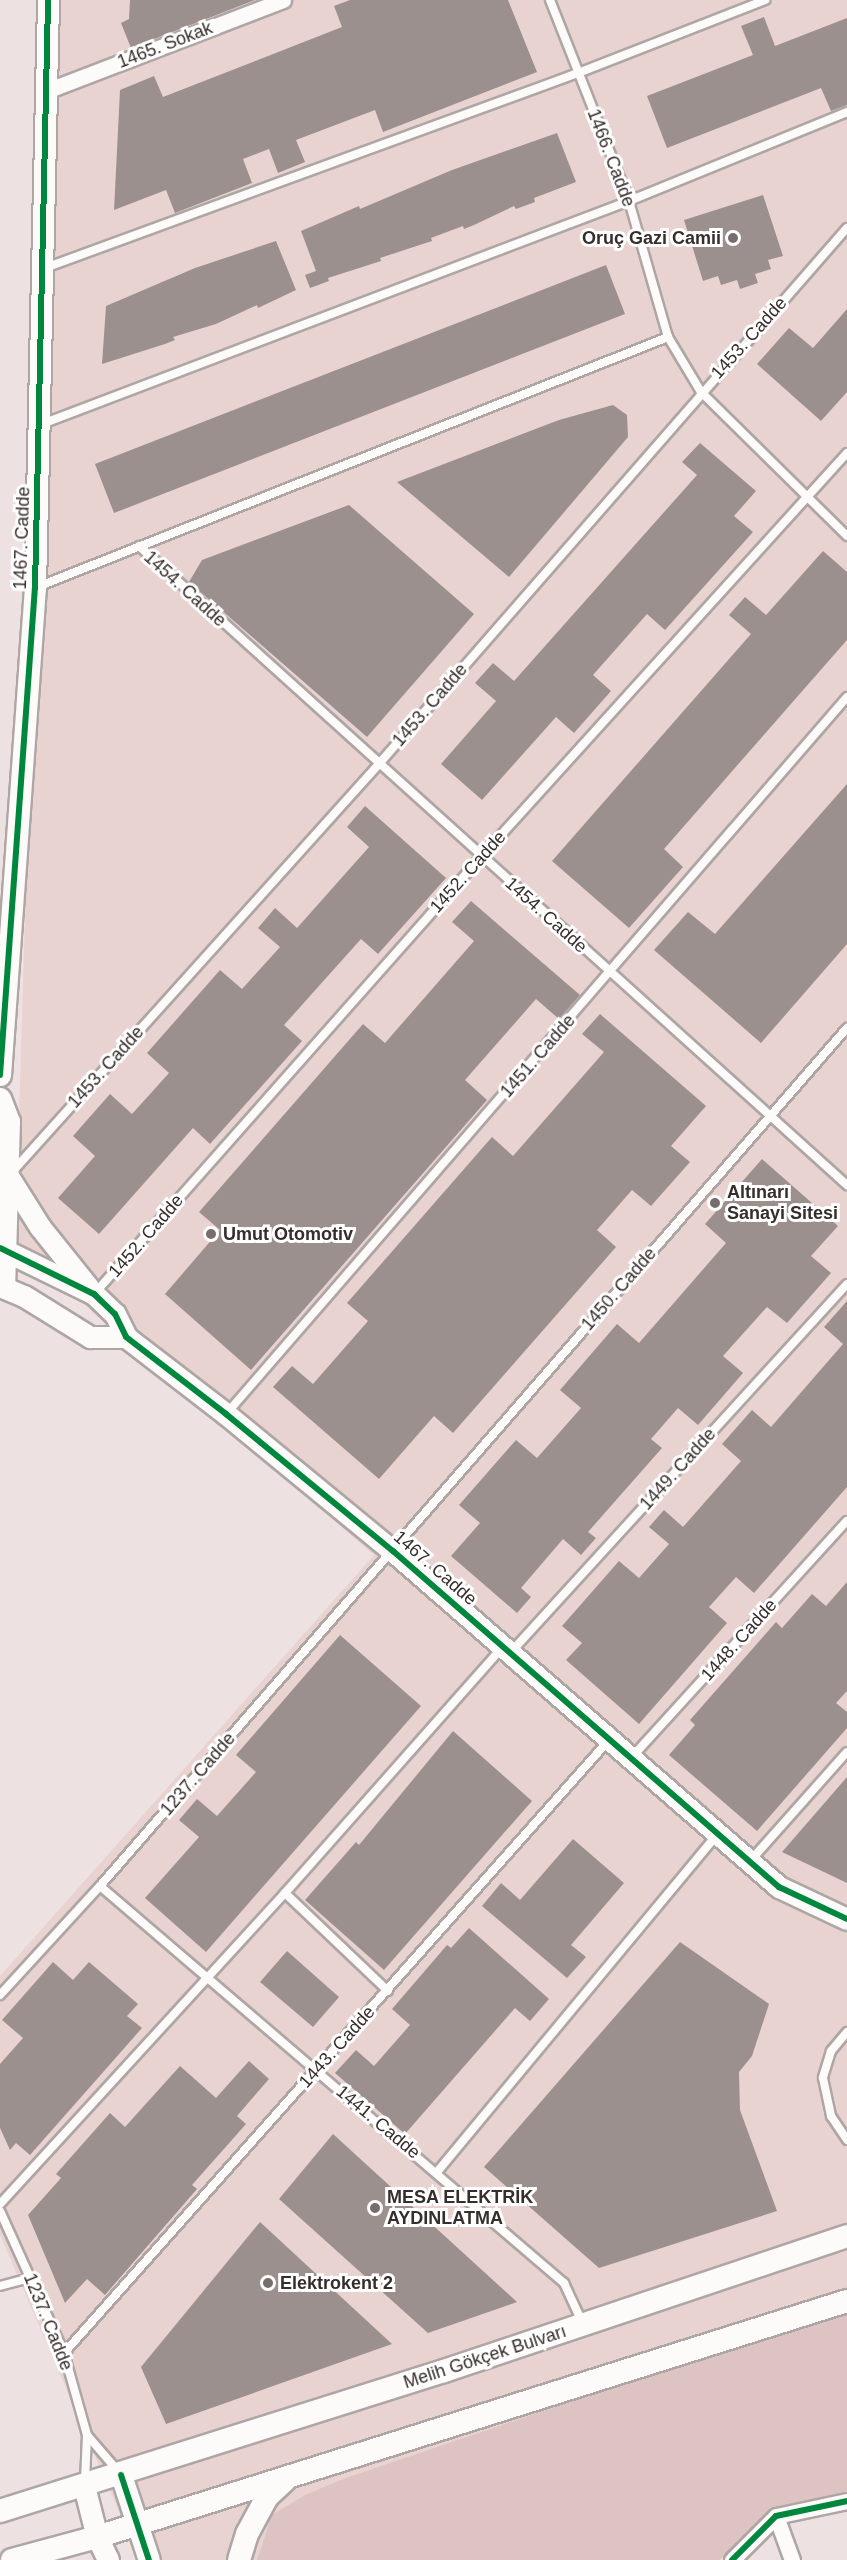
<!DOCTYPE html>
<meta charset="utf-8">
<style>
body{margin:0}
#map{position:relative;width:847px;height:2560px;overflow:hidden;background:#ede2e1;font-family:Arial,sans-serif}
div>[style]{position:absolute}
.built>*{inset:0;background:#e8d3d1}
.forest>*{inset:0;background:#ddc3c1}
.building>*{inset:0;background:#9c908f}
.roads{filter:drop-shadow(2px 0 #aea6a5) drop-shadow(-2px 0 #aea6a5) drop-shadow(0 2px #aea6a5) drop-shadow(0 -2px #aea6a5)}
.lane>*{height:8px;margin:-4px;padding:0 4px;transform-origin:4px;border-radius:4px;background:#fcfbfa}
.street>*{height:15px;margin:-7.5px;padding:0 7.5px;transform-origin:7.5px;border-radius:7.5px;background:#fcfbfa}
.secondary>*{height:21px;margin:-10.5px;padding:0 10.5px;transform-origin:10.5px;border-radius:10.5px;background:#fcfbfa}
.primary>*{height:22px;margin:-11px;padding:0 11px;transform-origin:11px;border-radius:11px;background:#fcfbfa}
.cycleway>*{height:6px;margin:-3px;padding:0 3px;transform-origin:3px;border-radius:3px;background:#00873e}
.dots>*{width:16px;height:16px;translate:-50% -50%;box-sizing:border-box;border:3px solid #fff;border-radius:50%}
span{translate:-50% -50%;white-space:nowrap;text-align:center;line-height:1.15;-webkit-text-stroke:6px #fff;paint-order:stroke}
.street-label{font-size:18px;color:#362e2d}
.poi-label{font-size:18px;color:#362e2d;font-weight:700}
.right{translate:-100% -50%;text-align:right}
.left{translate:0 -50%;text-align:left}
</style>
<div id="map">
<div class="built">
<div style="clip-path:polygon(53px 0,847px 0,847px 2488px,769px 2501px,704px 2560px,140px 2560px,0 2235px,0 1976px,374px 1555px,15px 1245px)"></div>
</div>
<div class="forest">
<div style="clip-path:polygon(847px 2308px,847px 2495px,769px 2515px,720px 2560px,257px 2560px,272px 2515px,305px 2495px,346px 2478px)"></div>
</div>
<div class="building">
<div style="clip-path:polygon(130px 0,255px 0,131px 48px,121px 23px,129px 19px)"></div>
<div style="clip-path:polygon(350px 0,508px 0,537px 72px,383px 132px,375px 110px,296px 140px,305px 162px,278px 173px,269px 149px,243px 159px,252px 183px,175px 213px,166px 190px,114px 210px,120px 90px,154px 76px,163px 97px,342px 27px,334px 6px)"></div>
<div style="clip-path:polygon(764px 17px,775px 46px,847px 18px,847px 105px,831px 111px,821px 88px,667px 148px,647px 96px,753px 55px,741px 26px)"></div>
<div style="clip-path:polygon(557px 133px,576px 182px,534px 198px,535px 202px,516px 209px,514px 206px,474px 225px,464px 229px,463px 226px,431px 238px,432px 241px,380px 258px,381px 261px,328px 278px,329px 281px,310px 288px,305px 275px,316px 271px,301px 231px,359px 206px,360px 209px,452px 170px)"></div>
<div style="clip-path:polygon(763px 195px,783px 256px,768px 260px,771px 269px,755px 274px,758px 283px,740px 289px,737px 280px,721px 285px,718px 276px,703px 281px,684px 220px)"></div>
<div style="clip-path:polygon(276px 241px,296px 290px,258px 308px,257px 305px,216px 324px,173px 337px,175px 340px,165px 344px,102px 364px,106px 306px,195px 268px)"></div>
<div style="clip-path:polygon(606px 265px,625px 314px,114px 513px,95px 464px)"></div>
<div style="clip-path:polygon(847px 309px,847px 392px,821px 421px,757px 364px,789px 328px,813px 348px)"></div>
<div style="clip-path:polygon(613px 405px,627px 415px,628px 437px,509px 577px,397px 482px,559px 420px)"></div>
<div style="clip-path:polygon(700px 443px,756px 491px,734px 516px,753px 532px,665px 630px,647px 614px,593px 675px,611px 691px,574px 733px,556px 717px,482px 800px,441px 764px,496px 701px,475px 683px,493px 663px,514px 681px,697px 475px,682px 462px)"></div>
<div style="clip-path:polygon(349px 505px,474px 614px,367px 737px,189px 582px,202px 560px)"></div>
<div style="clip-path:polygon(823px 551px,847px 572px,847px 640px,664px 849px,683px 867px,629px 928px,552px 861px,751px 634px,729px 615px,745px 597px,766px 615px)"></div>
<div style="clip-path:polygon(847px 784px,847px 944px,761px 1043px,654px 950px,688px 912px,715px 934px)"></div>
<div style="clip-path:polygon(365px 806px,446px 878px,378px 954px,361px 939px,284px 1025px,302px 1041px,210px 1144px,193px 1128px,99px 1234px,58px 1198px,95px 1156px,73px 1136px,110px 1094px,132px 1114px,169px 1073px,147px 1053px,220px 970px,242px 989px,280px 947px,258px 928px,275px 908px,297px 928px,369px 847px,347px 827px)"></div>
<div style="clip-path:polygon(471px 901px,580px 995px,559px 1019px,536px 999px,465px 1080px,487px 1100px,251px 1370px,165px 1294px,220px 1230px,199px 1212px,363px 1024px,385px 1043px,474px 941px,452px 922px)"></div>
<div style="clip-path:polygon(600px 1014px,706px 1106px,671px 1146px,690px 1162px,651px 1206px,632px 1190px,597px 1230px,616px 1247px,453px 1433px,434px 1416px,379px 1479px,273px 1387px,292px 1366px,313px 1384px,368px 1321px,347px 1303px,492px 1137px,513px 1156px,604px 1052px,582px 1034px)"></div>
<div style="clip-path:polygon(762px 1159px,838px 1226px,811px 1256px,831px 1273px,787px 1323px,767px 1307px,723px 1356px,743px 1373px,698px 1425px,678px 1408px,651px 1439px,662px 1448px,588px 1532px,596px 1538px,581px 1555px,563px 1539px,521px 1588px,531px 1597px,517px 1613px,451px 1556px,480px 1523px,459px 1505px,516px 1440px,537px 1458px,581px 1408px,560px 1390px,617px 1324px,639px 1343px,726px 1243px,705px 1224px)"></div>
<div style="clip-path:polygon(847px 1301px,847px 1487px,754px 1593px,736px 1577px,709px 1607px,727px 1623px,639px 1724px,566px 1660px,582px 1643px,562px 1626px,619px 1561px,639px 1578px,669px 1544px,649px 1527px,664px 1510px,683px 1527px,741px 1461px,722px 1444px,752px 1410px,771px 1427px,843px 1344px,824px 1327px)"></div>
<div style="clip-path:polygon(847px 1582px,847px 1691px,836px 1703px,847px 1712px,847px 1728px,757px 1831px,669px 1755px,695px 1725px,690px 1720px,776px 1622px,782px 1628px,812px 1594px,826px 1606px)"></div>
<div style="clip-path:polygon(340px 1635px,421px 1706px,206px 1952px,145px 1898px,199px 1837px,179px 1820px,197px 1799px,217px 1816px,256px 1772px,236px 1755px)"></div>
<div style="clip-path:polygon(453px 1731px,532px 1801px,384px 1970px,305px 1900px,356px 1842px,359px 1845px)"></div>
<div style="clip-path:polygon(847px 1777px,847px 1883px,782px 1852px)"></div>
<div style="clip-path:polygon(573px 1839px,624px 1883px,571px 1945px,586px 1957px,567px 1978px,482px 1906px,501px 1883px,520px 1900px)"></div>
<div style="clip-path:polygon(469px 1928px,549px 1999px,530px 2021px,515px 2008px,405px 2134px,335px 2073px,356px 2050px,374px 2066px,410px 2025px,392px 2009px,447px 1945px,451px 1948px)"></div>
<div style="clip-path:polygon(680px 1942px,769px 2004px,752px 2056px,739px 2072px,740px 2110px,777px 2211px,599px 2268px,484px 2167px)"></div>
<div style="clip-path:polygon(287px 1951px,339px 1997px,313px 2027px,260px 1982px)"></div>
<div style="clip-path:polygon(53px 1962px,73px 1980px,89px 1962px,138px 2004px,127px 2016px,142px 2028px,30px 2155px,16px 2143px,10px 2150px,0 2128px,0 2064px,23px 2038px,2px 2020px)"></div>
<div style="clip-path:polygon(249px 2061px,269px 2079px,237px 2116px,246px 2124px,192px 2185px,197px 2189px,105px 2295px,87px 2279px,65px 2303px,28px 2215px,61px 2178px,56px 2174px,110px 2113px,125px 2127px,180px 2066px,216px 2098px)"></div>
<div style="clip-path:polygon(333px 2134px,517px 2302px,428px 2333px,279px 2199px)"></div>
<div style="clip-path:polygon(260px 2222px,392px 2344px,166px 2424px,141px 2367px)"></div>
</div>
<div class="roads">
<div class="lane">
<div style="left:550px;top:0;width:216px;rotate:68.5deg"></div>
<div style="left:629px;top:201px;width:141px;rotate:74deg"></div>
<div style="left:668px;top:337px;width:64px;rotate:59deg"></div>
<div style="left:701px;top:392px;width:205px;rotate:44.6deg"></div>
<div style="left:45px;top:268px;width:568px;rotate:-20.1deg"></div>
<div style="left:578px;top:73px;width:201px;rotate:-21.3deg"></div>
<div style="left:42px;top:424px;width:628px;rotate:-20.8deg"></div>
<div style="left:629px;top:201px;width:235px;rotate:-22.2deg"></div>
<div style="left:139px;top:546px;width:954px;rotate:42.07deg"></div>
<div style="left:37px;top:587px;width:679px;rotate:-21.61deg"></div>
<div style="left:13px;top:1171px;width:546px;rotate:-48.04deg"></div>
<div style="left:378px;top:765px;width:713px;rotate:-48.87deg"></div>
<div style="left:95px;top:1293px;width:582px;rotate:-48.48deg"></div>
<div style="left:481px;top:857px;width:545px;rotate:-47.83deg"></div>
<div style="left:227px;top:1413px;width:947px;rotate:-49.11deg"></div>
<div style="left:511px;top:1652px;width:498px;rotate:-47.6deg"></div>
<div style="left:632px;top:1757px;width:319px;rotate:-47.7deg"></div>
<div style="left:751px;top:1860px;width:144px;rotate:-48.4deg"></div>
<div style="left:100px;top:1886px;width:611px;rotate:40.55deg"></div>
<div style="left:564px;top:2283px;width:45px;rotate:65.1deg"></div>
<div style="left:285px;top:1893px;width:142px;rotate:43.6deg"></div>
<div style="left:0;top:1995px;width:148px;rotate:-47.5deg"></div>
<div style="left:100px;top:1886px;width:1138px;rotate:-48.96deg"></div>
<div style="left:847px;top:2032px;width:25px;rotate:130deg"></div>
<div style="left:831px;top:2051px;width:28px;rotate:107deg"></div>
<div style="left:823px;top:2078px;width:39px;rotate:78deg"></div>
<div style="left:831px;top:2116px;width:29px;rotate:56deg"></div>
<div style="left:437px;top:2172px;width:438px;rotate:-50.3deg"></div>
<div style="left:0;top:2204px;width:422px;rotate:-47.5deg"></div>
<div style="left:285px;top:1893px;width:327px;rotate:-48.5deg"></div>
<div style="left:0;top:2211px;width:156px;rotate:65.7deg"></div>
<div style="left:64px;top:2353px;width:85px;rotate:74.3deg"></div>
<div style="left:87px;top:2435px;width:46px;rotate:92.5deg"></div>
<div style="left:0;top:2286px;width:31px;rotate:-15deg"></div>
<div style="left:64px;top:2353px;width:820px;rotate:-48.36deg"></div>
<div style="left:87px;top:2435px;width:48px;rotate:49.3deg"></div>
</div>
<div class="street">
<div style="left:46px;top:91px;width:254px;rotate:-21deg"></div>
<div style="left:776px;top:2516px;width:47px;rotate:70deg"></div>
<div style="left:732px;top:2560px;width:62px;rotate:-45deg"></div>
<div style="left:776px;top:2516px;width:73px;rotate:-11.9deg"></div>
</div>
<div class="secondary">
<div style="left:0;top:1075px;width:488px;rotate:-85.9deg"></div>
<div style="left:35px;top:588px;width:588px;rotate:-88.73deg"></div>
<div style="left:0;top:1098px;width:25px;rotate:69deg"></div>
<div style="left:9px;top:1121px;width:166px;rotate:91.7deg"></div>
<div style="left:8px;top:1176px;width:60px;rotate:57.9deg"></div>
<div style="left:40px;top:1227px;width:77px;rotate:51.3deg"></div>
<div style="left:0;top:1248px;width:105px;rotate:26.1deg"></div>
<div style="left:94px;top:1294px;width:29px;rotate:44deg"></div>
<div style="left:115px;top:1314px;width:25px;rotate:64deg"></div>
<div style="left:126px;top:1337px;width:126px;rotate:37.6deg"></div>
<div style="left:226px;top:1414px;width:216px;rotate:39.4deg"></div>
<div style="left:393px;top:1551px;width:512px;rotate:41.04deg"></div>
<div style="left:779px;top:1887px;width:75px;rotate:25.2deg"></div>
<div style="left:0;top:1286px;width:26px;rotate:23deg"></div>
<div style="left:24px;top:1296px;width:78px;rotate:31.8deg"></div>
<div style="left:90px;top:1337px;width:36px"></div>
<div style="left:121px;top:2475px;width:89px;rotate:71.8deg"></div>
<div style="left:84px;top:2486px;width:53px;rotate:75.7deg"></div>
<div style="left:97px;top:2537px;width:25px;rotate:64deg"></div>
</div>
<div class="primary">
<div style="left:0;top:2511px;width:466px;rotate:-17.5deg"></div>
<div style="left:444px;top:2371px;width:425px;rotate:-18.5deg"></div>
<div style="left:12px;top:2560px;width:88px;rotate:-15.1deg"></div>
<div style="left:97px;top:2537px;width:786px;rotate:-17.47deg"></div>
<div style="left:239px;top:2560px;width:27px;rotate:-73deg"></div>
<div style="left:247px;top:2534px;width:42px;rotate:-61.6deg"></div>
<div style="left:267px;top:2497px;width:25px;rotate:-43deg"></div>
</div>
</div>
<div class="cycleway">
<div style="left:0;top:1075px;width:488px;rotate:-85.9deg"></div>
<div style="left:35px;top:588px;width:588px;rotate:-88.73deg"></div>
<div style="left:0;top:1248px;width:105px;rotate:26.1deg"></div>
<div style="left:94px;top:1294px;width:29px;rotate:44deg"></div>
<div style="left:115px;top:1314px;width:25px;rotate:64deg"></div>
<div style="left:126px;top:1337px;width:126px;rotate:37.6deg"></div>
<div style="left:226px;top:1414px;width:216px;rotate:39.4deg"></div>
<div style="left:393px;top:1551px;width:512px;rotate:41.04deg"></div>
<div style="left:779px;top:1887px;width:75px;rotate:25.2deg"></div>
<div style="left:121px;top:2475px;width:89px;rotate:71.8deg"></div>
<div style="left:732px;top:2560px;width:62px;rotate:-45deg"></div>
<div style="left:776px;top:2516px;width:73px;rotate:-11.9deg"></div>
</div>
<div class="dots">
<div style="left:733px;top:238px;background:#766d6c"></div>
<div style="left:715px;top:1203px;background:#766d6c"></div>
<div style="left:211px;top:1234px;background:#766d6c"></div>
<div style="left:375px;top:2208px;background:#766d6c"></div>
<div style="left:268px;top:2283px;background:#766d6c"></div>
</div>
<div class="street-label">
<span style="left:165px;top:45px;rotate:-21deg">1465. Sokak</span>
<span style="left:611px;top:158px;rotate:69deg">1466. Cadde</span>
<span style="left:749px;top:338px;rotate:-48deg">1453. Cadde</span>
<span style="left:22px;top:538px;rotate:-88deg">1467. Cadde</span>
<span style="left:185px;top:589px;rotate:42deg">1454. Cadde</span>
<span style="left:430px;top:705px;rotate:-49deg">1453. Cadde</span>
<span style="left:468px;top:872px;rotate:-48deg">1452. Cadde</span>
<span style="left:546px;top:915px;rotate:42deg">1454. Cadde</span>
<span style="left:538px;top:1056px;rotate:-49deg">1451. Cadde</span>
<span style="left:106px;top:1067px;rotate:-48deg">1453. Cadde</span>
<span style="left:146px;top:1236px;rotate:-49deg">1452. Cadde</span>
<span style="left:619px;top:1289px;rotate:-49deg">1450. Cadde</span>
<span style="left:678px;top:1469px;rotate:-48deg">1449. Cadde</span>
<span style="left:435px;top:1568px;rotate:41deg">1467. Cadde</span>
<span style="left:739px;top:1640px;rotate:-48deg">1448. Cadde</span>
<span style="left:198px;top:1774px;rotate:-49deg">1237. Cadde</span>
<span style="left:337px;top:2047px;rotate:-48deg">1443. Cadde</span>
<span style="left:378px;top:2122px;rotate:40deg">1441. Cadde</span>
<span style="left:48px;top:2322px;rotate:68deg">1237. Cadde</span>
<span style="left:485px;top:2357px;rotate:-18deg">Melih Gökçek Bulvarı</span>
</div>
<div class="poi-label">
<span class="right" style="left:721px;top:238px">Oruç Gazi Camii</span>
<span class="left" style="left:727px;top:1203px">Altınarı<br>Sanayi Sitesi</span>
<span class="left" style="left:223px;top:1234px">Umut Otomotiv</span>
<span class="left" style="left:387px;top:2208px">MESA ELEKTRİK<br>AYDINLATMA</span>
<span class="left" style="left:280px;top:2283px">Elektrokent 2</span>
</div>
</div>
